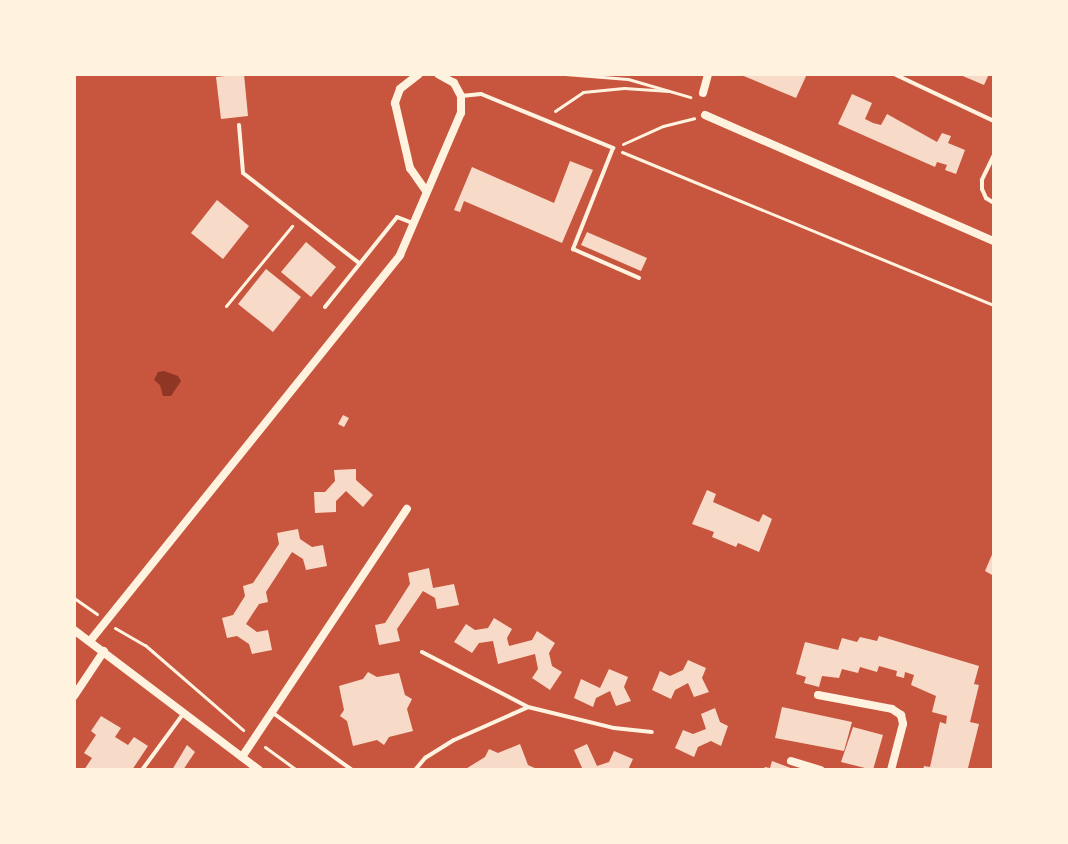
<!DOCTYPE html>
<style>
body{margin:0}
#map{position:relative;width:1068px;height:844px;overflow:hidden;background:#c8553d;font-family:"PT Serif",serif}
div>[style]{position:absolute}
.water>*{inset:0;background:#8f3625}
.building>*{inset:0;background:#f7dbc8}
.path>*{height:3px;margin:-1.5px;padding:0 1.5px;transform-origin:1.5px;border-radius:1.5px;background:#fff3e0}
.service>*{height:4px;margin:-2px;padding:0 2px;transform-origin:2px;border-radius:2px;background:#fff3e0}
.minor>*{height:8px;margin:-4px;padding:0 4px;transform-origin:4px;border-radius:4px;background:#fff3e0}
span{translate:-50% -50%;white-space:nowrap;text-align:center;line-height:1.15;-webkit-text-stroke:7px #fff3e0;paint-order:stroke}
.frame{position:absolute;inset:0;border:76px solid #fff3e0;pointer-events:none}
</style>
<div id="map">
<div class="water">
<div style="clip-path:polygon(164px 371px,178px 376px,181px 381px,171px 396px,163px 396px,160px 385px,154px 380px,158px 372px)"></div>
</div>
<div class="building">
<div style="clip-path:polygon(244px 74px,248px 116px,221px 119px,216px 77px)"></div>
<div style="clip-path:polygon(739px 74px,807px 74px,796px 98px)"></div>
<div style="clip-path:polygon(958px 74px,989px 74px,984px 85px)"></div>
<div style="clip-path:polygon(852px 94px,872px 103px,865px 119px,873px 123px,881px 125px,887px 114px,937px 142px,942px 133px,951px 136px,948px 143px,965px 150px,956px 174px,945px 170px,947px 165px,937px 162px,935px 167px,838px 124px)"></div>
<div style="clip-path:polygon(570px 161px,593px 170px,562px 243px,464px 201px,460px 212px,454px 210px,472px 167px,554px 203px)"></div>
<div style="clip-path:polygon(217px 200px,249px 226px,223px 259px,191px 233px)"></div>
<div style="clip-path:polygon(587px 232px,647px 258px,641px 271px,581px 245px)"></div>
<div style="clip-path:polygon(306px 242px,336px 267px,311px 297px,281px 272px)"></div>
<div style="clip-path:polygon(266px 269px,301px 297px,273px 332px,238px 304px)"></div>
<div style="clip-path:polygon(343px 415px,349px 418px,344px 427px,338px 424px)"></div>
<div style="clip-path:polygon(356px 469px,356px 480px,373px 495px,363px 507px,346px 491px,336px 501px,336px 512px,315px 513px,314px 492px,325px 492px,335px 481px,334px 470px)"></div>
<div style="clip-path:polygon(707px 490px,716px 494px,713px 502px,759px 522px,763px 514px,772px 519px,759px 552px,738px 543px,736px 547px,712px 537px,714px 532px,692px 524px)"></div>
<div style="clip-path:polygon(298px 529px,300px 539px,312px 547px,323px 545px,327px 566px,306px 570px,303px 559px,292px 552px,266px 592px,268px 602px,259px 604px,246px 624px,257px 632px,268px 630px,272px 650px,252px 654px,249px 644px,237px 636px,227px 638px,222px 618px,233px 615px,245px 596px,243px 586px,253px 583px,279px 544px,277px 533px)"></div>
<div style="clip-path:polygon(994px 550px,994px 576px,985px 571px)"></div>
<div style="clip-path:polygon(429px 568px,433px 588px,454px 584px,459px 605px,437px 609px,435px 598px,423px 591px,397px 629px,400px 641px,379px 645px,375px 625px,385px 623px,410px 584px,408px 573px)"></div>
<div style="clip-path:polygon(494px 618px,512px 629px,507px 638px,509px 646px,532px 640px,537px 631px,555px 643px,549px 653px,552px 666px,562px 672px,550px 690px,532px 678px,538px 669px,535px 654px,498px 664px,493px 641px,479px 643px,472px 653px,454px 642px,466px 624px,475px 630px,488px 628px)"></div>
<div style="clip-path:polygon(879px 636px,979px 666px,974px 684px,979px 685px,970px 722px,979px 724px,968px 768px,923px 770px,924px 766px,930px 767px,940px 722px,946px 724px,947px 716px,932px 712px,936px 696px,911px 685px,914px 675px,905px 672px,904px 678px,896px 676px,897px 671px,879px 666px,877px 672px,860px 667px,858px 673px,842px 669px,839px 678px,822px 676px,819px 687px,804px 683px,806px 677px,796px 674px,805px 642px,838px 650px,842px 638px,857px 642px,860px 637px,877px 641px)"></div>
<div style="clip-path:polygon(688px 660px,706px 668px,702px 678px,709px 692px,694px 697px,688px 683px,675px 690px,671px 699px,652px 690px,660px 671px,670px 676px,683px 670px)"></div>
<div style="clip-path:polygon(609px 669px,628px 677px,624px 687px,631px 701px,616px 706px,610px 691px,596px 698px,593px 707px,574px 698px,581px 679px,600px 688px)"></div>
<div style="clip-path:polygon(368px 672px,377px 677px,399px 673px,405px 695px,412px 699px,407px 709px,413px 731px,389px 737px,384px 745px,377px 740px,353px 746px,347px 721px,340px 716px,344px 710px,339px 686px,363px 679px)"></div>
<div style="clip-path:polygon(782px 707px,852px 722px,844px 751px,775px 738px)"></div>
<div style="clip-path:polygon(715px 708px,720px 722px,728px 726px,721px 746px,711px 741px,698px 747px,694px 757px,675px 748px,683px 730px,693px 734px,706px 729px,701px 714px)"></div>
<div style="clip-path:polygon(101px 716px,121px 728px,115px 737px,128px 745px,134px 737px,148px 746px,132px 770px,84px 770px,92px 758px,84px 753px,96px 735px,91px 731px)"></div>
<div style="clip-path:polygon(853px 727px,883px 735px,873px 770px,841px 762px)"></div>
<div style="clip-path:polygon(520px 744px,528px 765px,539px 770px,464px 770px,485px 757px,489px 749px,498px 753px)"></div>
<div style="clip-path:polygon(587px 744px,597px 766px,609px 762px,614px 751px,633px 759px,628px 770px,583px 770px,574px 750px)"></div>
<div style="clip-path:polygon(187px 745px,195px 752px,183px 770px,172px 770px)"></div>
<div style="clip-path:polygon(772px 761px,796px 770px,763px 770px,765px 767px,770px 768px)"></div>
</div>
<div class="path">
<div style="left:565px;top:74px;width:63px;rotate:4.5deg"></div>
<div style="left:628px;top:79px;width:65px;rotate:16.2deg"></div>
<div style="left:555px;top:111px;width:34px;rotate:-34deg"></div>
<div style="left:583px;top:92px;width:41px;rotate:-5.6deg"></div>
<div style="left:624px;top:88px;width:45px;rotate:3.8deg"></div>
<div style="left:623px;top:144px;width:44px;rotate:-24.2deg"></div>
<div style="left:663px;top:126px;width:32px;rotate:-14deg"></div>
<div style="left:622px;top:152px;width:402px;rotate:22.4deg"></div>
<div style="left:226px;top:306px;width:104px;rotate:-50.5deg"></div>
<div style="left:74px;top:598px;width:28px;rotate:35deg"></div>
<div style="left:115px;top:628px;width:34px;rotate:30deg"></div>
<div style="left:145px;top:645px;width:130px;rotate:40.9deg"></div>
<div style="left:265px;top:747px;width:39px;rotate:36deg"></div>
</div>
<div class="service">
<div style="left:894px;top:74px;width:110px;rotate:25.2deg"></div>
<div style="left:461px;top:96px;width:20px;rotate:-6deg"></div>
<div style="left:481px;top:94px;width:143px;rotate:22.2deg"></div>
<div style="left:613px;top:148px;width:109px;rotate:111.6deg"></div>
<div style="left:573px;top:249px;width:72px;rotate:23.7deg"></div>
<div style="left:239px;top:125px;width:48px;rotate:85.2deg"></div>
<div style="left:243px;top:173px;width:147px;rotate:37.8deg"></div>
<div style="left:994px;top:155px;width:28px;rotate:116deg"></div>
<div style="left:982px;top:180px;width:9px;rotate:90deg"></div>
<div style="left:982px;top:189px;width:10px;rotate:66deg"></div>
<div style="left:986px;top:198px;width:9px;rotate:32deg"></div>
<div style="left:325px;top:307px;width:115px;rotate:-51.3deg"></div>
<div style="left:397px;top:217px;width:17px;rotate:21deg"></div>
<div style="left:422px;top:652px;width:119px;rotate:27.4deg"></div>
<div style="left:528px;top:707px;width:89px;rotate:13.7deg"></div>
<div style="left:614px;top:728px;width:38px;rotate:6deg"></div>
<div style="left:273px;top:713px;width:97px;rotate:35.8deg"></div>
<div style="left:142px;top:770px;width:69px;rotate:-53.8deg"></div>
<div style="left:415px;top:770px;width:16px;rotate:-50deg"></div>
<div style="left:425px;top:758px;width:34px;rotate:-32deg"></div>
<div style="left:454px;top:740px;width:81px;rotate:-24deg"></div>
</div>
<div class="minor">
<div style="left:419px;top:74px;width:24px;rotate:142deg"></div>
<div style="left:400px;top:89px;width:15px;rotate:110deg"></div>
<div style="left:395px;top:103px;width:67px;rotate:77deg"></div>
<div style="left:410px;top:168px;width:28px;rotate:55deg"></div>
<div style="left:703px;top:93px;width:20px;rotate:-75deg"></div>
<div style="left:705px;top:115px;width:315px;rotate:23.6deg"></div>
<div style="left:74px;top:630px;width:232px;rotate:37.1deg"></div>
<div style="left:90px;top:641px;width:495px;rotate:-51.2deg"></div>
<div style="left:400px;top:255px;width:155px;rotate:-66.8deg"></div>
<div style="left:461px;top:113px;width:17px;rotate:-90deg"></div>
<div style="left:461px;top:96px;width:15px;rotate:-118deg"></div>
<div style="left:454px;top:83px;width:18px;rotate:-151deg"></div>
<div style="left:818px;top:695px;width:75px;rotate:10.7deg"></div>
<div style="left:892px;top:709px;width:11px;rotate:34deg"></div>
<div style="left:901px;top:715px;width:9px;rotate:77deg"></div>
<div style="left:903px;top:724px;width:48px;rotate:104.6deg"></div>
<div style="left:74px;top:696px;width:54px;rotate:-56.3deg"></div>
<div style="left:242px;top:757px;width:298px;rotate:-56.4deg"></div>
<div style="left:791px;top:761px;width:31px;rotate:17deg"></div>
</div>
<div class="frame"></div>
</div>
